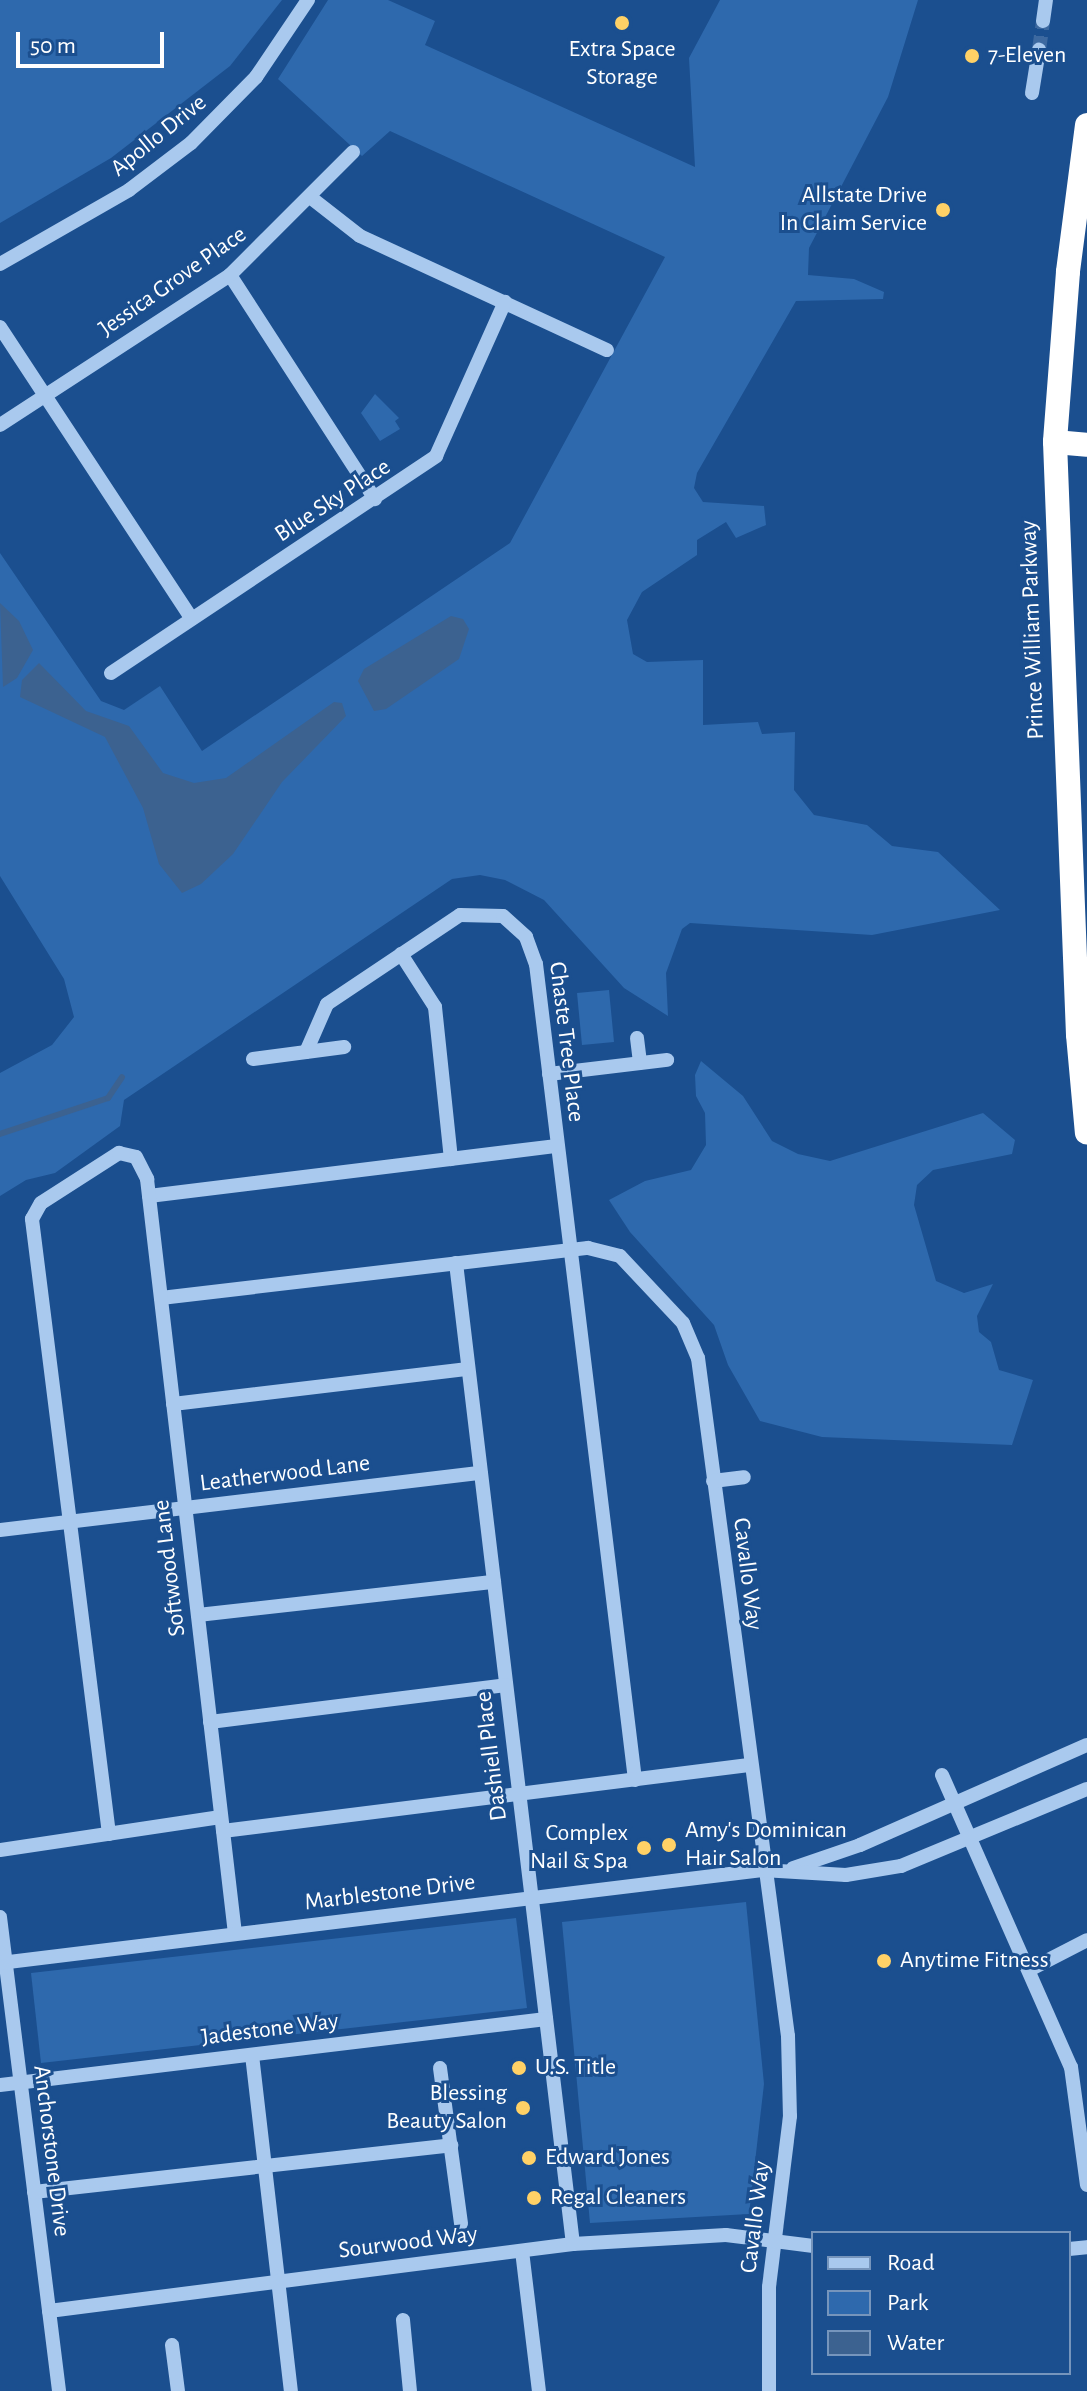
<!DOCTYPE html>
<style>
body{margin:0}
#map{position:relative;width:1087px;height:2391px;overflow:hidden;background:#1b4f8f;font-family:"Alegreya Sans",sans-serif}
div>[style]{position:absolute}
.green>*{inset:0;background:#2e69ad}
.water>*{inset:0;background:#3c6290}
.stream>*{height:6px;margin:-3px;padding:0 3px;transform-origin:3px;border-radius:3px;background:#3c6290}
.minor-tunnel>*{height:14px;margin-top:-7px;transform-origin:0;background:repeating-linear-gradient(90deg,#3d69a0 0 14px,transparent 0 21px)}
.minor>*{height:14px;margin:-7px;padding:0 7px;transform-origin:7px;border-radius:7px;background:#a9c9ee}
.highway>*{height:24px;margin:-12px;padding:0 12px;transform-origin:12px;border-radius:12px;background:#fff}
.dots>*{width:22px;height:22px;translate:-50% -50%;box-sizing:border-box;border:4px solid #1b4f8f;border-radius:50%}
span{translate:-50% -50%;white-space:nowrap;text-align:center;line-height:1.15;-webkit-text-stroke:6px #1b4f8f;paint-order:stroke}
.poi-label{font-size:24px;color:#fff}
.left{translate:0 -50%;text-align:left}
.right{translate:-100% -50%;text-align:right}
.street-label{font-size:24px;color:#fff}
.legend{position:absolute;left:811px;top:2231px;width:260px;height:144px;box-sizing:border-box;background:#1b4f8f;border:2px solid #7695bc;margin:0;padding:10px 14px;list-style:none;font-size:24px;color:#fff}
.legend li{display:flex;align-items:center;gap:16px;height:40px}
.legend b{width:40px;border:2px solid #7695bc}
.scale{position:absolute;left:16px;top:32px;width:148px;height:36px;box-sizing:border-box;border:4px solid #fff;border-top:0;padding-left:10px;font-size:24px;line-height:28px;white-space:nowrap;color:#fff;-webkit-text-stroke:6px #1b4f8f;paint-order:stroke}
</style>
<div id="map">
<div class="green">
<div style="clip-path:polygon(0 0,282px 0,230px 66px,111px 158px,0 223px)"></div>
<div style="clip-path:polygon(328px 0,388px 0,435px 21px,425px 45px,695px 167px,689px 58px,720px 0,918px 0,888px 97px,809px 248px,808px 275px,854px 279px,884px 292px,883px 299px,796px 301px,697px 473px,694px 488px,703px 502px,764px 506px,766px 525px,736px 538px,726px 522px,697px 540px,697px 555px,642px 592px,627px 620px,633px 654px,647px 662px,703px 660px,703px 725px,758px 722px,762px 734px,795px 732px,794px 790px,814px 815px,867px 825px,892px 846px,938px 852px,1000px 910px,872px 935px,690px 923px,682px 929px,666px 973px,668px 1016px,624px 988px,544px 900px,505px 880px,480px 875px,452px 879px,124px 1100px,120px 1126px,55px 1173px,26px 1180px,0 1196px,0 1073px,52px 1045px,74px 1017px,64px 979px,0 876px,0 553px,101px 701px,124px 710px,160px 686px,202px 751px,510px 543px,665px 257px,390px 131px,362px 156px,278px 79px)"></div>
<div style="clip-path:polygon(375px 394px,399px 418px,395px 421px,400px 429px,380px 441px,361px 413px)"></div>
<div style="clip-path:polygon(609px 990px,614px 1042px,582px 1045px,577px 993px)"></div>
<div style="clip-path:polygon(701px 1061px,743px 1096px,772px 1141px,798px 1154px,830px 1161px,983px 1113px,1015px 1140px,1012px 1154px,933px 1170px,917px 1185px,914px 1205px,936px 1281px,964px 1293px,993px 1284px,977px 1316px,979px 1332px,991px 1342px,999px 1370px,1033px 1380px,1012px 1445px,822px 1437px,760px 1421px,728px 1365px,714px 1325px,630px 1232px,609px 1200px,645px 1181px,691px 1170px,706px 1145px,705px 1113px,696px 1096px,695px 1075px)"></div>
<div style="clip-path:polygon(746px 1902px,764px 2084px,749px 2214px,590px 2223px,562px 1922px)"></div>
<div style="clip-path:polygon(516px 1918px,527px 2008px,41px 2063px,31px 1973px)"></div>
</div>
<div class="water">
<div style="clip-path:polygon(0 603px,19px 621px,33px 650px,17px 678px,3px 687px)"></div>
<div style="clip-path:polygon(451px 616px,463px 619px,469px 629px,459px 659px,386px 709px,374px 711px,358px 681px,364px 669px)"></div>
<div style="clip-path:polygon(39px 663px,86px 711px,129px 726px,163px 773px,194px 783px,226px 778px,334px 702px,342px 703px,346px 716px,282px 782px,233px 854px,201px 884px,182px 893px,159px 864px,143px 808px,105px 737px,20px 697px,22px 680px)"></div>
</div>
<div class="stream">
<div style="left:0;top:1134px;width:114px;rotate:-18.4deg"></div>
<div style="left:108px;top:1098px;width:25px;rotate:-56deg"></div>
</div>
<div class="minor-tunnel">
<div style="left:1039px;top:50px;width:29px;rotate:-82deg"></div>
</div>
<div class="minor">
<div style="left:1043px;top:21px;width:21px;rotate:-82deg"></div>
<div style="left:1032px;top:93px;width:44px;rotate:-80.8deg"></div>
<div style="left:310px;top:197px;width:63px;rotate:38deg"></div>
<div style="left:360px;top:236px;width:272px;rotate:24.8deg"></div>
<div style="left:0;top:264px;width:149px;rotate:-29.8deg"></div>
<div style="left:129px;top:190px;width:78px;rotate:-37.2deg"></div>
<div style="left:191px;top:143px;width:93px;rotate:-45.4deg"></div>
<div style="left:256px;top:77px;width:93px;rotate:-56deg"></div>
<div style="left:230px;top:275px;width:267px;rotate:57.1deg"></div>
<div style="left:0;top:327px;width:349px;rotate:56.7deg"></div>
<div style="left:0;top:425px;width:275px;rotate:-33.1deg"></div>
<div style="left:230px;top:275px;width:174px;rotate:-45deg"></div>
<div style="left:111px;top:673px;width:391px;rotate:-33.7deg"></div>
<div style="left:436px;top:456px;width:169px;rotate:-65.9deg"></div>
<div style="left:401px;top:954px;width:63px;rotate:57.3deg"></div>
<div style="left:435px;top:1007px;width:153px;rotate:84deg"></div>
<div style="left:637px;top:1038px;width:25px;rotate:83deg"></div>
<div style="left:306px;top:1052px;width:52px;rotate:-66.4deg"></div>
<div style="left:327px;top:1004px;width:160px;rotate:-33.8deg"></div>
<div style="left:460px;top:915px;width:43px;rotate:1.3deg"></div>
<div style="left:503px;top:916px;width:31px;rotate:42deg"></div>
<div style="left:526px;top:937px;width:29px;rotate:70deg"></div>
<div style="left:536px;top:964px;width:822px;rotate:83.08deg"></div>
<div style="left:253px;top:1059px;width:92px;rotate:-7.5deg"></div>
<div style="left:549px;top:1074px;width:119px;rotate:-6.8deg"></div>
<div style="left:149px;top:1196px;width:411px;rotate:-7deg"></div>
<div style="left:456px;top:1263px;width:988px;rotate:83.2deg"></div>
<div style="left:161px;top:1298px;width:430px;rotate:-6.7deg"></div>
<div style="left:588px;top:1248px;width:33px;rotate:14deg"></div>
<div style="left:620px;top:1256px;width:92px;rotate:46.8deg"></div>
<div style="left:683px;top:1323px;width:38px;rotate:67deg"></div>
<div style="left:698px;top:1358px;width:684px;rotate:82.44deg"></div>
<div style="left:788px;top:2036px;width:80px;rotate:88.6deg"></div>
<div style="left:790px;top:2116px;width:172px;rotate:97deg"></div>
<div style="left:769px;top:2287px;width:104px;rotate:90deg"></div>
<div style="left:173px;top:1404px;width:297px;rotate:-6.8deg"></div>
<div style="left:713px;top:1481px;width:31px;rotate:-7deg"></div>
<div style="left:0;top:1530px;width:484px;rotate:-6.8deg"></div>
<div style="left:198px;top:1615px;width:298px;rotate:-6.4deg"></div>
<div style="left:210px;top:1722px;width:298px;rotate:-7.1deg"></div>
<div style="left:942px;top:1775px;width:319px;rotate:66.2deg"></div>
<div style="left:1071px;top:2067px;width:119px;rotate:82.3deg"></div>
<div style="left:223px;top:1831px;width:530px;rotate:-7.15deg"></div>
<div style="left:109px;top:1834px;width:620px;rotate:-97.14deg"></div>
<div style="left:32px;top:1219px;width:18px;rotate:-61deg"></div>
<div style="left:41px;top:1203px;width:93px;rotate:-32.7deg"></div>
<div style="left:119px;top:1153px;width:17px;rotate:13deg"></div>
<div style="left:136px;top:1157px;width:25px;rotate:63deg"></div>
<div style="left:147px;top:1179px;width:760px;rotate:83.35deg"></div>
<div style="left:0;top:1850px;width:223px;rotate:-8.5deg"></div>
<div style="left:793px;top:1868px;width:71px;rotate:-18.9deg"></div>
<div style="left:860px;top:1845px;width:248px;rotate:-23.8deg"></div>
<div style="left:0;top:1917px;width:478px;rotate:82.9deg"></div>
<div style="left:0;top:1963px;width:768px;rotate:-6.96deg"></div>
<div style="left:762px;top:1870px;width:84px;rotate:3.4deg"></div>
<div style="left:846px;top:1875px;width:56px;rotate:-9.3deg"></div>
<div style="left:901px;top:1866px;width:201px;rotate:-22.5deg"></div>
<div style="left:1029px;top:1970px;width:65px;rotate:-27.3deg"></div>
<div style="left:252px;top:2055px;width:338px;rotate:83.4deg"></div>
<div style="left:440px;top:2068px;width:157px;rotate:82.3deg"></div>
<div style="left:0;top:2085px;width:550px;rotate:-6.89deg"></div>
<div style="left:34px;top:2192px;width:420px;rotate:-6.4deg"></div>
<div style="left:1069px;top:2249px;width:18px;rotate:-6deg"></div>
<div style="left:522px;top:2251px;width:141px;rotate:83.1deg"></div>
<div style="left:49px;top:2311px;width:528px;rotate:-7.29deg"></div>
<div style="left:573px;top:2244px;width:153px;rotate:-3.4deg"></div>
<div style="left:726px;top:2235px;width:88px;rotate:7.2deg"></div>
<div style="left:403px;top:2320px;width:71px;rotate:84.4deg"></div>
<div style="left:172px;top:2345px;width:46px;rotate:82.6deg"></div>
</div>
<div class="highway">
<div style="left:1087px;top:125px;width:148px;rotate:97.4deg"></div>
<div style="left:1068px;top:272px;width:170px;rotate:94.4deg"></div>
<div style="left:1055px;top:442px;width:593px;rotate:87.78deg"></div>
<div style="left:1078px;top:1035px;width:98px;rotate:84.8deg"></div>
<div style="left:1055px;top:442px;width:32px;rotate:5deg"></div>
</div>
<div class="dots">
<div style="left:622px;top:23px;background:#ffd166"></div>
<div style="left:972px;top:56px;background:#ffd166"></div>
<div style="left:943px;top:210px;background:#ffd166"></div>
<div style="left:669px;top:1845px;background:#ffd166"></div>
<div style="left:644px;top:1848px;background:#ffd166"></div>
<div style="left:884px;top:1961px;background:#ffd166"></div>
<div style="left:519px;top:2068px;background:#ffd166"></div>
<div style="left:523px;top:2108px;background:#ffd166"></div>
<div style="left:529px;top:2158px;background:#ffd166"></div>
<div style="left:534px;top:2198px;background:#ffd166"></div>
</div>
<div class="poi-label">
<span style="left:622px;top:64px">Extra Space<br>Storage</span>
<span class="left" style="left:988px;top:56px">7-Eleven</span>
<span class="right" style="left:927px;top:210px">Allstate Drive<br>In Claim Service</span>
<span class="left" style="left:685px;top:1845px">Amy's Dominican<br>Hair Salon</span>
<span class="right" style="left:628px;top:1848px">Complex<br>Nail &amp; Spa</span>
<span class="left" style="left:900px;top:1961px">Anytime Fitness</span>
<span class="left" style="left:535px;top:2068px">U.S. Title</span>
<span class="right" style="left:507px;top:2108px">Blessing<br>Beauty Salon</span>
<span class="left" style="left:545px;top:2158px">Edward Jones</span>
<span class="left" style="left:550px;top:2198px">Regal Cleaners</span>
</div>
<div class="street-label">
<span style="left:159px;top:136px;rotate:-39deg">Apollo Drive</span>
<span style="left:173px;top:282px;rotate:-35deg">Jessica Grove Place</span>
<span style="left:333px;top:501px;rotate:-33deg">Blue Sky Place</span>
<span style="left:1033px;top:630px;rotate:-92deg">Prince William Parkway</span>
<span style="left:566px;top:1042px;rotate:83deg">Chaste Tree Place</span>
<span style="left:285px;top:1474px;rotate:-7deg">Leatherwood Lane</span>
<span style="left:170px;top:1568px;rotate:-97deg">Softwood Lane</span>
<span style="left:747px;top:1574px;rotate:83deg">Cavallo Way</span>
<span style="left:492px;top:1756px;rotate:-97deg">Dashiell Place</span>
<span style="left:390px;top:1893px;rotate:-7deg">Marblestone Drive</span>
<span style="left:270px;top:2030px;rotate:-7deg">Jadestone Way</span>
<span style="left:51px;top:2151px;rotate:83deg">Anchorstone Drive</span>
<span style="left:756px;top:2217px;rotate:-83deg">Cavallo Way</span>
<span style="left:408px;top:2243px;rotate:-7deg">Sourwood Way</span>
</div>
<ul class="legend">
<li><b style="height:10px;background:#a9c9ee"></b>Road</li>
<li><b style="height:22px;background:#2e69ad"></b>Park</li>
<li><b style="height:22px;background:#3c6290"></b>Water</li>
</ul>
<div class="scale">50 m</div>
</div>
